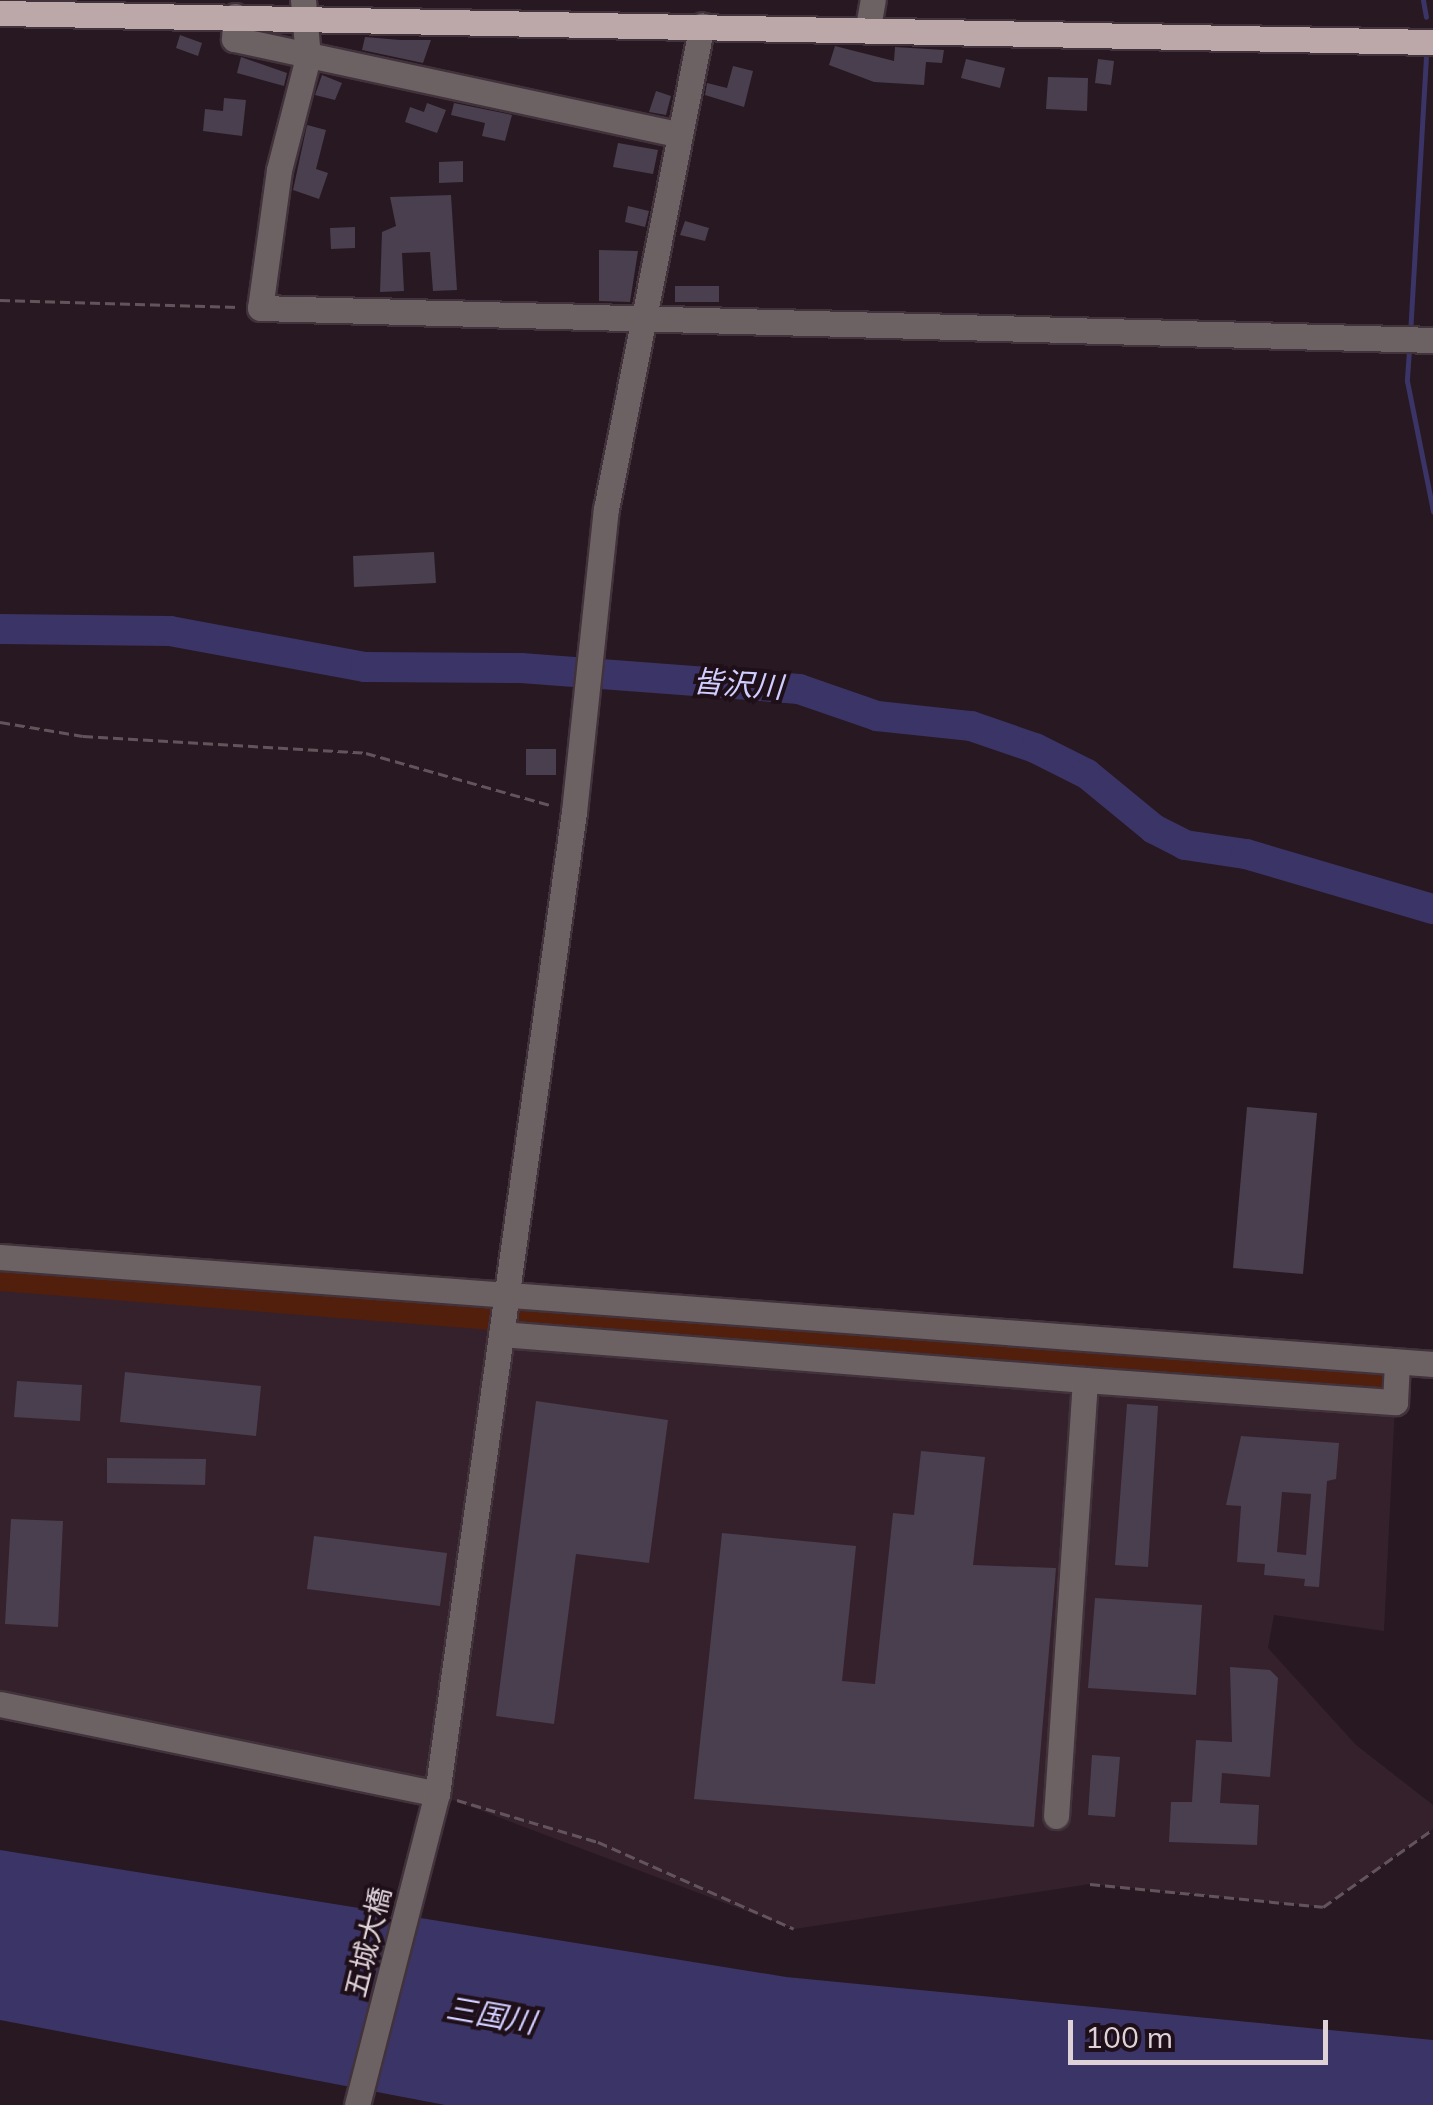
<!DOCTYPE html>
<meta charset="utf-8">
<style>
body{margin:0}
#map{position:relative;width:1433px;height:2105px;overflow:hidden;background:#281821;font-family:Mulish,"Noto Sans JP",sans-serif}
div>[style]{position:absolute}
.built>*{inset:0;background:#35212c}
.green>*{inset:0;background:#521f0c}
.water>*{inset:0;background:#3b3466}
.stream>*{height:5px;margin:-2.5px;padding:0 2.5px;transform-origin:2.5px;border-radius:2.5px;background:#3b3466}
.river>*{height:30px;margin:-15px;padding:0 15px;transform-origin:15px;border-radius:15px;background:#3b3466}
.building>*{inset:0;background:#4a3f4e}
.path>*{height:2.5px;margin-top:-1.25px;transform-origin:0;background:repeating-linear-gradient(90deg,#63545c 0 10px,transparent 0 15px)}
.roads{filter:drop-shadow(2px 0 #41323b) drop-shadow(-2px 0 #41323b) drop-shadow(0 2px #41323b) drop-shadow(0 -2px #41323b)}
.minor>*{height:25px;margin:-12.5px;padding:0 12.5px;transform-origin:12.5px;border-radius:12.5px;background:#6d6263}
.major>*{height:25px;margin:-12.5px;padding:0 12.5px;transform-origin:12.5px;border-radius:12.5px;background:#bda8a9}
span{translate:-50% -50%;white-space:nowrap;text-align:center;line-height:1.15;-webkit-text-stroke:8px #1e0f18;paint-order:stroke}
.street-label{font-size:28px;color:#ded2d8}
.water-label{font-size:30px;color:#d0cdff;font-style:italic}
.scale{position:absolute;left:1068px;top:2020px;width:260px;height:45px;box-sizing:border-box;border:5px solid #ded2d8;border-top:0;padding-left:12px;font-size:30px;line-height:35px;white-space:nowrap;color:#ded2d8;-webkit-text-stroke:8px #1e0f18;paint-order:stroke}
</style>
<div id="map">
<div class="built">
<div style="clip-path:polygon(0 1257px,1397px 1362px,1384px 1631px,1274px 1615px,1268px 1648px,1356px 1745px,1433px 1805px,1433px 1829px,1323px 1907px,1090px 1884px,794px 1929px,437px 1794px,0 1704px)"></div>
</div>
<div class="green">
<div style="clip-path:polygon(0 1257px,1397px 1362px,1395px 1402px,0 1291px)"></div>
</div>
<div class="water">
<div style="clip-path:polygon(0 1850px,786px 1977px,1433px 2040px,1433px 2105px,445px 2105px,0 2020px)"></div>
</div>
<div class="stream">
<div style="left:1423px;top:0;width:17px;rotate:80deg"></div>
<div style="left:1410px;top:334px;width:277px;rotate:-86.7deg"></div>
<div style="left:1409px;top:350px;width:31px;rotate:94deg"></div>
<div style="left:1407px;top:381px;width:133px;rotate:78.7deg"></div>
</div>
<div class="river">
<div style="left:0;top:629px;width:170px;rotate:0.7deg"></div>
<div style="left:170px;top:631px;width:198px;rotate:10.5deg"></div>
<div style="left:365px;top:667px;width:156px;rotate:0.4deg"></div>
<div style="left:521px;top:668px;width:279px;rotate:4.3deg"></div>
<div style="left:799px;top:689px;width:83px;rotate:19.1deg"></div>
<div style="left:877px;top:716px;width:95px;rotate:6.1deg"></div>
<div style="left:971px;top:726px;width:68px;rotate:19deg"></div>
<div style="left:1035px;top:748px;width:58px;rotate:26.6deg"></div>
<div style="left:1087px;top:774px;width:87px;rotate:39.4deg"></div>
<div style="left:1154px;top:829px;width:35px;rotate:27deg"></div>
<div style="left:1185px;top:845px;width:62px;rotate:8.4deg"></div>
<div style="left:1246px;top:854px;width:195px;rotate:16.4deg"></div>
</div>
<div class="building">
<div style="clip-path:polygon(180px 35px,202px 43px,198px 56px,176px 48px)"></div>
<div style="clip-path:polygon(365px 37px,400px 40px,431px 40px,423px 63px,362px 50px)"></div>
<div style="clip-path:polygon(835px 46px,894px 61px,895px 47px,944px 50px,942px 63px,926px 62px,924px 85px,874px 82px,829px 65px)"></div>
<div style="clip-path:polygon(241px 57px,287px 73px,284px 86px,237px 73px)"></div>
<div style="clip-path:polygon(966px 59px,1005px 68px,1000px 88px,961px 78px)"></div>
<div style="clip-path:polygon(1098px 59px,1114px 61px,1111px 85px,1095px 83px)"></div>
<div style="clip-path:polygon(733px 66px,753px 71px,744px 107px,705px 95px,707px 83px,727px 88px)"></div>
<div style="clip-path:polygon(322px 75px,342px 83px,335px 100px,315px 95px)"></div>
<div style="clip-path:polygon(1048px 77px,1088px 78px,1087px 111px,1046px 109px)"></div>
<div style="clip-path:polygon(656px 91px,671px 96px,666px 115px,649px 112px)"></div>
<div style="clip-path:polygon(224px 98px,246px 100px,242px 136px,203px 131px,205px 109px,223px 111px)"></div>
<div style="clip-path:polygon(427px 103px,446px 110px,437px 133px,405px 122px,410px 107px,424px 112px)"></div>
<div style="clip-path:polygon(454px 103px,512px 115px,505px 141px,482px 136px,485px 123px,451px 115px)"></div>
<div style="clip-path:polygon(307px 125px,326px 130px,316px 169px,328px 173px,319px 199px,293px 190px)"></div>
<div style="clip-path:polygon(618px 143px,658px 150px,653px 174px,613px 167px)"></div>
<div style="clip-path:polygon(463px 161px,463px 182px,439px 183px,439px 162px)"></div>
<div style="clip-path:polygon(451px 195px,457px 290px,433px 291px,430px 252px,402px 253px,404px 291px,380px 292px,382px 232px,396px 226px,390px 197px)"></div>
<div style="clip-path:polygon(628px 206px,649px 211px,645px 227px,625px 222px)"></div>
<div style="clip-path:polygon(685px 221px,709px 228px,705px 241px,680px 235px)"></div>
<div style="clip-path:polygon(355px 227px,355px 248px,331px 249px,330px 228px)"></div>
<div style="clip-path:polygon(599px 250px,638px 251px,630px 302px,599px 301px)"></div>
<div style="clip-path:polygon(675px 286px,719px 286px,719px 302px,675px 302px)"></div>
<div style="clip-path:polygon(434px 552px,436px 583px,354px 587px,353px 556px)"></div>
<div style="clip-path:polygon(526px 749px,556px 749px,556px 775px,526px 775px)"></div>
<div style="clip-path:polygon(1247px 1107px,1317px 1113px,1303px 1274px,1233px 1268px)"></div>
<div style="clip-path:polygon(125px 1372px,261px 1386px,256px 1436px,120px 1422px)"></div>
<div style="clip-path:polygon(17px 1381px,82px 1385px,80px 1421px,14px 1417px)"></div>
<div style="clip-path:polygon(536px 1401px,668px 1420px,649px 1563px,576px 1554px,554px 1724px,496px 1716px)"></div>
<div style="clip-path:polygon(1127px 1404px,1158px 1406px,1148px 1567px,1115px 1565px)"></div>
<div style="clip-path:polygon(evenodd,1241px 1436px,1339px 1443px,1336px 1479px,1327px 1481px,1319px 1587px,1304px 1586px,1305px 1579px,1264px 1575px,1265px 1564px,1237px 1562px,1241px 1506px,1226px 1505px,1241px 1436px,1282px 1492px,1311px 1494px,1306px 1555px,1277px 1552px,1282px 1492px)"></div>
<div style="clip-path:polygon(921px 1451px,985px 1457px,973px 1565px,1056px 1568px,1034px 1827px,694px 1799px,722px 1533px,856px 1546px,842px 1681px,875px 1684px,893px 1513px,914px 1515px)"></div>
<div style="clip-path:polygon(107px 1458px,206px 1459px,205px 1485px,107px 1483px)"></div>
<div style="clip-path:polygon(11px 1519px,63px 1521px,58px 1627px,5px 1624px)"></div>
<div style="clip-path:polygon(314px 1536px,447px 1553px,440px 1606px,307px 1589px)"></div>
<div style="clip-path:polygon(1095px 1598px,1202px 1605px,1196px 1695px,1088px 1688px)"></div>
<div style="clip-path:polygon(1230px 1667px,1270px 1670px,1278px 1678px,1270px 1777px,1222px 1773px,1220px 1803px,1259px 1805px,1257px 1845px,1169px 1842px,1171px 1802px,1192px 1802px,1196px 1740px,1232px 1742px)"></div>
<div style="clip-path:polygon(1092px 1755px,1120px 1757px,1115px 1817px,1088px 1815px)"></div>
</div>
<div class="path">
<div style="left:0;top:300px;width:239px;rotate:1.7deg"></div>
<div style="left:0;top:722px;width:84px;rotate:9.6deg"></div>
<div style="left:83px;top:736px;width:284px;rotate:3.4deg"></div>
<div style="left:366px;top:753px;width:194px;rotate:15.8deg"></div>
<div style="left:457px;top:1800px;width:147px;rotate:16.6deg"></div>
<div style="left:598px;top:1842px;width:214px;rotate:23.9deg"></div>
<div style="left:1090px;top:1884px;width:234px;rotate:5.6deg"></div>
<div style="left:1323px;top:1907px;width:135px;rotate:-35.3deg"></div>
</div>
<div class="roads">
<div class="minor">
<div style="left:303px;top:0;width:57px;rotate:85deg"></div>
<div style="left:308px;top:57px;width:117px;rotate:104.4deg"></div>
<div style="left:279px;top:170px;width:139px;rotate:97.8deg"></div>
<div style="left:260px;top:308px;width:1173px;rotate:1.56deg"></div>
<div style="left:235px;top:16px;width:23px;rotate:92deg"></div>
<div style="left:234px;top:39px;width:456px;rotate:12.1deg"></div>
<div style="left:868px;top:27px;width:27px;rotate:-80deg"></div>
<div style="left:0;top:1257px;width:1437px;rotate:4.27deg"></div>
<div style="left:501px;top:1334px;width:586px;rotate:4.5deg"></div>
<div style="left:1085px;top:1380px;width:437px;rotate:93.8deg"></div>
<div style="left:1085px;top:1380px;width:311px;rotate:4.1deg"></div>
<div style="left:1395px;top:1402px;width:40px;rotate:-87.1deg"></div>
<div style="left:0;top:1704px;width:446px;rotate:11.6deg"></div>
<div style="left:357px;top:2105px;width:321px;rotate:-75.6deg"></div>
<div style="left:437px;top:1794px;width:992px;rotate:-82.06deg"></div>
<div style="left:574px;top:812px;width:305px;rotate:-84deg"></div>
<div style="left:606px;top:509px;width:493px;rotate:-78.8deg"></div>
</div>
<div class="major">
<div style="left:0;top:13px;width:1433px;rotate:1.16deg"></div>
</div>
</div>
<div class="street-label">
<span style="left:368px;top:1942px;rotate:-76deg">五城大橋</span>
</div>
<div class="water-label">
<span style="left:738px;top:684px;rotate:4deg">皆沢川</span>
<span style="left:491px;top:2015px;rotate:10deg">三国川</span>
</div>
<div class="scale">100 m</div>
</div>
